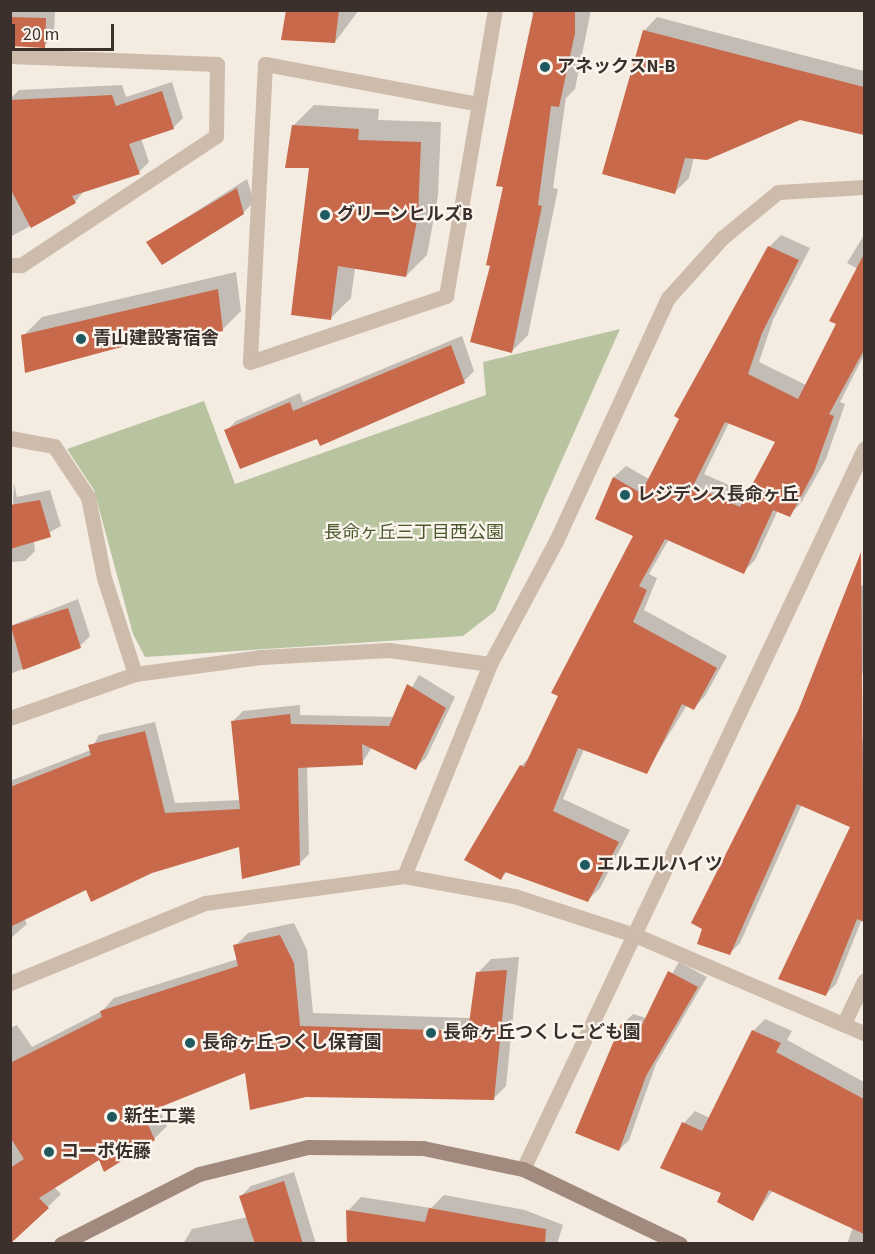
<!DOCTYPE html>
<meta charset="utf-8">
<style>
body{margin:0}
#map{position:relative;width:875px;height:1254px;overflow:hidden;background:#f4ebe1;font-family:"Source Sans 3","Noto Sans JP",sans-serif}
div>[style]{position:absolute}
.green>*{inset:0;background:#b8c4a0}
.shadow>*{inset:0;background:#0003}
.building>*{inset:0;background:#c8694b}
.street>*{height:15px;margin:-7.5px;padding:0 7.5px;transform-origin:7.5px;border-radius:7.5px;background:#cdbbac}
.secondary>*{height:15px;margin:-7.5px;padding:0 7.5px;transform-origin:7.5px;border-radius:7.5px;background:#a18a7d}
.dots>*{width:16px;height:16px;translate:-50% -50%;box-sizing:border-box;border:3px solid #fbf5ee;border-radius:50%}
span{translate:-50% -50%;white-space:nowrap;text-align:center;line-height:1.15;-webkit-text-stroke:4.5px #fbf5ee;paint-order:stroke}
.poi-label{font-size:18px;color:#3b302b;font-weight:700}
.left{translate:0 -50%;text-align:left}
.park-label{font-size:18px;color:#4a5a2e}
.frame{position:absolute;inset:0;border:12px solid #3b302b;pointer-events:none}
.scale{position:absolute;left:12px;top:24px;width:102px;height:27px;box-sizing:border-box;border:3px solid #3b302b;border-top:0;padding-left:8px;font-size:18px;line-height:21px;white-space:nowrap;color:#3b302b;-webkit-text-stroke:4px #fbf5ee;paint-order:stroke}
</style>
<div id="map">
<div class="green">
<div style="clip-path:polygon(620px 329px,495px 611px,463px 636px,145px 657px,133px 634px,94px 490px,67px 449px,204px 401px,235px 484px,486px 395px,483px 362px)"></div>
</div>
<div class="shadow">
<div style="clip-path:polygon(10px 10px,55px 10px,54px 36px,44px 46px,10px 45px)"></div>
<div style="clip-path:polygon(287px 10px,359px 10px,335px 42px)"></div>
<div style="clip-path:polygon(530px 10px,591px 10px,575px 89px,566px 98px,553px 188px,558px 189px,528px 335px,512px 351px,492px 265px,534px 16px)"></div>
<div style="clip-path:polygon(657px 17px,864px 71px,864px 129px,861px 133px,799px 114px,694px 157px,689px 178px,675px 192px,644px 31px)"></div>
<div style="clip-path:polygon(172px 82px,183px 118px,173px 128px,141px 138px,149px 162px,139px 172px,84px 191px,75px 202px,10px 237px,10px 99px,19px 90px,122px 85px,126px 97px)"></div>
<div style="clip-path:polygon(314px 105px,379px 109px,378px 120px,441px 122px,438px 195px,427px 255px,406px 276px,355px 268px,351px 298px,330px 319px,311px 167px,293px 126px)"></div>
<div style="clip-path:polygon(247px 179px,254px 202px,243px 213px,148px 242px)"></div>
<div style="clip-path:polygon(evenodd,781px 235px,810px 248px,773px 320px,759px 362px,806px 385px,838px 324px,858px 269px,847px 263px,864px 235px,864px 355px,840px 402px,845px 404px,826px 459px,801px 503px,789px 515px,778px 510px,755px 560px,743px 572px,669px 539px,649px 574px,657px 578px,644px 610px,727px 656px,705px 696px,694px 708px,687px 705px,646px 772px,584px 749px,563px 799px,630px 830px,600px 888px,588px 900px,508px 871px,501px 878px,521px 766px,531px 756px,635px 536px,597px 518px,614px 477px,626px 466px,649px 479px,769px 247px,781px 235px,729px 423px,777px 441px,749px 494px,704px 474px,729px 423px)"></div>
<div style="clip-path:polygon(236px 272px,241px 311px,222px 330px,23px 336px,42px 317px)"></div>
<div style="clip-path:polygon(462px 336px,474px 371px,464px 381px,318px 437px,226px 431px,236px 421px,300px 393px,303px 402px)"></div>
<div style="clip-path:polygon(14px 483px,17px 497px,50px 490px,61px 526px,34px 541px,35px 551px,25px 561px,10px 562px)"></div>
<div style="clip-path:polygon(858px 583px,864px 587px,864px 669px,841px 729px,864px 741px,864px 914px,836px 984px,826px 994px,852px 827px,802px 804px,740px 943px,730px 953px,799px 711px)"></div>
<div style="clip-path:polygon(78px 599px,90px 636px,80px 646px,10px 674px,10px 626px)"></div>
<div style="clip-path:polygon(419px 675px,455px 697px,426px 758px,415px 768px,372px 747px,362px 763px,307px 766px,309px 854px,299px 864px,240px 845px,87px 888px,24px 918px,27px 924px,10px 939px,10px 781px,91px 750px,99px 735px,155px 722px,175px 803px,241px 800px,233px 721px,243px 711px,300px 705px,300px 715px,395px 717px)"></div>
<div style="clip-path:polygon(294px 923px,307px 950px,313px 1013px,471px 1018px,478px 973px,491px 959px,519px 957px,506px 1086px,493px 1099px,246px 1071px,158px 1106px,167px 1126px,154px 1139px,99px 1158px,54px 1187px,61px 1194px,10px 1244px,10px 1028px,17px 1025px,32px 1047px,102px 1011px,114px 998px,238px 959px,235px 946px,248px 933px)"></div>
<div style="clip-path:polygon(679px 962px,707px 977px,656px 1064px,629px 1140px,619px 1150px,622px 1025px,633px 1014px,646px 1018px)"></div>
<div style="clip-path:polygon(765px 1019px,792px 1031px,787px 1040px,864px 1082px,864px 1244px,847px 1244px,853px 1227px,773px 1190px,753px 1219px,723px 1192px,684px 1123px,695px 1111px,710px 1118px,753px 1031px)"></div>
<div style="clip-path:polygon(294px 1172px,316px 1244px,183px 1244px,192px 1229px,248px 1217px,241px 1196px,251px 1186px)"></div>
<div style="clip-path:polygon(444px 1195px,525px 1210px,563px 1225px,557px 1244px,348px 1244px,348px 1211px,361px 1197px,431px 1208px)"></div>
</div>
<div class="building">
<div style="clip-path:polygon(286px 10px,339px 10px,335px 43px,281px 40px)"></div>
<div style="clip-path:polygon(534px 10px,575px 10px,575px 33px,559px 107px,551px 106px,538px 205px,542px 206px,512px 353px,470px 342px,490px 266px,486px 265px,503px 187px,496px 186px)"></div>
<div style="clip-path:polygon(10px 17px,46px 18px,45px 48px,10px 46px)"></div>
<div style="clip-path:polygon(643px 30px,864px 87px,864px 135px,800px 120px,707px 160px,685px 158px,675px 194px,602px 174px)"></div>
<div style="clip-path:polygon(162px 91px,174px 129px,129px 144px,140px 174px,72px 196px,76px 203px,31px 228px,10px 188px,10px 100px,112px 95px,116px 106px)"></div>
<div style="clip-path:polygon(292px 125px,359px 129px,358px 140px,421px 142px,418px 216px,406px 277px,338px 266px,331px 320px,291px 315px,309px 168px,285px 168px)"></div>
<div style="clip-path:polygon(237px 188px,244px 214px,162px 265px,146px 242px)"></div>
<div style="clip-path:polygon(evenodd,768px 246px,799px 260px,762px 333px,748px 374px,798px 399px,836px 324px,829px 321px,864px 254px,864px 350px,829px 414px,834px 416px,814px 472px,790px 517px,773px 510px,744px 574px,665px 539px,639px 586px,647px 590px,633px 622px,717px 668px,694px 710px,682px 704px,647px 774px,578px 748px,553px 811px,619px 842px,588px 902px,505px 872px,501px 880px,464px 860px,520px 765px,524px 767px,558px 696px,551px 693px,633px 536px,595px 519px,613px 477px,641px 493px,679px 419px,674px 416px,768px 246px,725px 422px,775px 442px,740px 507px,693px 486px,725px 422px)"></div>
<div style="clip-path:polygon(218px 289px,223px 331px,156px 344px,155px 338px,25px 373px,21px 335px)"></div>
<div style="clip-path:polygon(451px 345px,465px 383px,320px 446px,317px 439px,240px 469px,224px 430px,290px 402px,293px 411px)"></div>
<div style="clip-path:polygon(40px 500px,51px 537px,10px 549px,10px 505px)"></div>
<div style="clip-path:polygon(861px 552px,864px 922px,857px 919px,826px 996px,778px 979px,850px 827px,797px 804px,730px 955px,697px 944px,702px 929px,691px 923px,798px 711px)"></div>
<div style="clip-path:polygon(68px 608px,81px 648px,23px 670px,11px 626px)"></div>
<div style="clip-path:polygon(407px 684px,446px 708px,416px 770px,362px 744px,363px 765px,298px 768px,300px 865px,242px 879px,239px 847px,152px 873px,91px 902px,86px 890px,10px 927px,10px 787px,91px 755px,88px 745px,145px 731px,165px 813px,240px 809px,231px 721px,290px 714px,291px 724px,389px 726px)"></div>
<div style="clip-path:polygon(280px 935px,294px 963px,300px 1026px,468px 1031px,476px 972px,507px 970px,494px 1100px,306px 1097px,250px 1110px,245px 1073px,143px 1114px,155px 1140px,104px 1172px,99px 1160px,39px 1198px,49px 1208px,10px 1244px,10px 1168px,24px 1159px,10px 1137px,10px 1063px,102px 1017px,100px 1011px,238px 966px,233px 945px)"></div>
<div style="clip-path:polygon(668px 971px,698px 987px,646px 1076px,619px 1151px,575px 1133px,621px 1024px,640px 1029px)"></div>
<div style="clip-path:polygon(752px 1030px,781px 1043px,776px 1052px,864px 1099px,864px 1234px,769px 1190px,753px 1221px,717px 1202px,721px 1193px,660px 1168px,682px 1122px,702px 1131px)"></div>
<div style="clip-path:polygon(284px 1181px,303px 1244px,255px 1244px,239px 1196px)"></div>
<div style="clip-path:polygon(429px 1208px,546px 1229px,545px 1244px,347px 1244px,346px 1210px,425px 1222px)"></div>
</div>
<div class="street">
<div style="left:10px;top:56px;width:207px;rotate:2.2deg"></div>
<div style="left:217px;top:64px;width:72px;rotate:90.8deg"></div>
<div style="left:216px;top:136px;width:234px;rotate:146.5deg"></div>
<div style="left:21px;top:265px;width:11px;rotate:180deg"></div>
<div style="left:479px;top:104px;width:218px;rotate:-169.4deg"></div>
<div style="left:265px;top:64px;width:298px;rotate:92.9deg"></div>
<div style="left:250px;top:362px;width:207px;rotate:-18.6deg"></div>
<div style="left:446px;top:296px;width:290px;rotate:-80.3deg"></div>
<div style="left:10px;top:438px;width:45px;rotate:10.3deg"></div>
<div style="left:54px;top:446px;width:61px;rotate:56.3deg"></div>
<div style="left:88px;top:497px;width:83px;rotate:78.8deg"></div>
<div style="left:104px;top:578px;width:101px;rotate:72.1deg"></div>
<div style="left:10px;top:718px;width:133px;rotate:-19.4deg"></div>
<div style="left:135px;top:674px;width:127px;rotate:-7.7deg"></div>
<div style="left:261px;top:657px;width:128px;rotate:-3.1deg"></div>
<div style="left:389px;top:650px;width:102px;rotate:7.9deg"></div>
<div style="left:404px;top:876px;width:229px;rotate:-67.9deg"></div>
<div style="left:490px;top:664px;width:140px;rotate:-61.8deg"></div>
<div style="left:556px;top:541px;width:268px;rotate:-65.3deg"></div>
<div style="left:668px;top:298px;width:81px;rotate:-48deg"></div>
<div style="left:722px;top:238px;width:72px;rotate:-39.4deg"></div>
<div style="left:778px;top:192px;width:86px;rotate:-3.3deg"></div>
<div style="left:10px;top:983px;width:211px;rotate:-22.3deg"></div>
<div style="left:205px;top:903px;width:201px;rotate:-7.7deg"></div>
<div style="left:404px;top:876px;width:112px;rotate:10.3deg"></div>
<div style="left:514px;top:896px;width:127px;rotate:17.9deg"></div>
<div style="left:635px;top:935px;width:249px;rotate:23.2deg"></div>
<div style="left:844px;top:1023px;width:47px;rotate:-64.5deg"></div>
<div style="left:523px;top:1169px;width:797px;rotate:-64.66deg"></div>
</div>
<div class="secondary">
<div style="left:61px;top:1244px;width:155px;rotate:-26.9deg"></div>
<div style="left:199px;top:1174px;width:112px;rotate:-13.9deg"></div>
<div style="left:308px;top:1147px;width:115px;rotate:0.5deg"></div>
<div style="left:423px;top:1148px;width:102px;rotate:11.9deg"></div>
<div style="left:523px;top:1169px;width:174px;rotate:25.5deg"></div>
</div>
<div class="dots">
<div style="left:545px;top:67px;background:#1f5a5e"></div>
<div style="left:325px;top:215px;background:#1f5a5e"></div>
<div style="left:81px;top:339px;background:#1f5a5e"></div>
<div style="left:625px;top:495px;background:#1f5a5e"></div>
<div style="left:585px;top:865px;background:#1f5a5e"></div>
<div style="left:431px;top:1033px;background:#1f5a5e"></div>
<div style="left:190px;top:1043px;background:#1f5a5e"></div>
<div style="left:112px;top:1117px;background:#1f5a5e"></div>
<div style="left:49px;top:1152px;background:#1f5a5e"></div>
</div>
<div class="poi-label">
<span class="left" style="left:557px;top:67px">アネックスN-B</span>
<span class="left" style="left:337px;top:215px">グリーンヒルズB</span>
<span class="left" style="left:93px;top:339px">青山建設寄宿舎</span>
<span class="left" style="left:637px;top:495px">レジデンス長命ヶ丘</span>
<span class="left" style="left:597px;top:865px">エルエルハイツ</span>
<span class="left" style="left:443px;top:1033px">長命ヶ丘つくしこども園</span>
<span class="left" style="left:202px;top:1043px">長命ヶ丘つくし保育園</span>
<span class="left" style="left:124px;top:1117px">新生工業</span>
<span class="left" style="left:61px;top:1152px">コーポ佐藤</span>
</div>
<div class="park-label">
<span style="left:414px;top:533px">長命ヶ丘三丁目西公園</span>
</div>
<div class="frame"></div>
<div class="scale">20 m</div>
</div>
